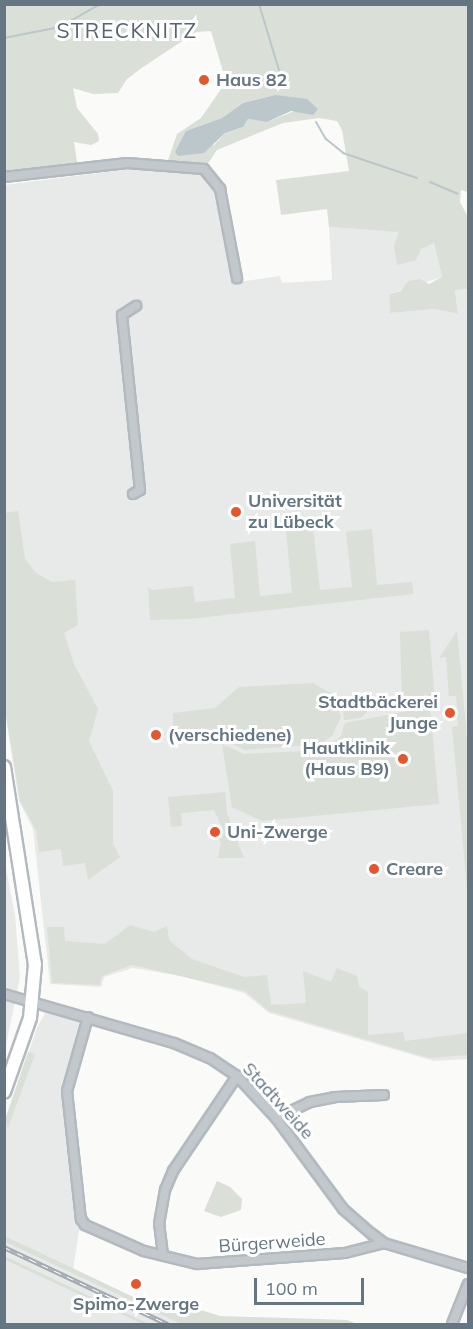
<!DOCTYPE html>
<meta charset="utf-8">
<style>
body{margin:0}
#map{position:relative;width:473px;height:1329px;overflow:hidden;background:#fafaf8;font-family:Mulish,sans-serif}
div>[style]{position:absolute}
.built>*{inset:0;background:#e8e9e9}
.green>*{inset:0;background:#dadfd7}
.water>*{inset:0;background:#bbc7cb}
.stream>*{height:2px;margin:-1px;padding:0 1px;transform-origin:1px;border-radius:1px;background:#bbc7cb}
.roads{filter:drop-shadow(2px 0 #b3babf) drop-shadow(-2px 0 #b3babf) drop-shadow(0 2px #b3babf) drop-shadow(0 -2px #b3babf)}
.street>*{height:8px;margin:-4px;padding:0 4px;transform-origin:4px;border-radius:4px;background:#c3c8cc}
.secondary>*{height:12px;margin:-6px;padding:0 6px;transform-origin:6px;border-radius:6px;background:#fff}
.rail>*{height:4.5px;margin-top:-2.25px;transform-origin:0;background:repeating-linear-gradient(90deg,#fff 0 7px,#a2aab0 0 14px);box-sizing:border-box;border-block:2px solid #a2aab0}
.dots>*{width:16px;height:16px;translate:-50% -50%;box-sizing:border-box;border:3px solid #fff;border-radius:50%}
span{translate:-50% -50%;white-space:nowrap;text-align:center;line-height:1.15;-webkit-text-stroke:6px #fff;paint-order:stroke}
.poi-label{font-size:18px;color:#657683;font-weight:700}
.left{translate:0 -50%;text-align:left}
.right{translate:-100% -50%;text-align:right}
.street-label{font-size:18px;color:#657683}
.quarter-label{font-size:21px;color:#57646e;letter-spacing:1.5px}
.frame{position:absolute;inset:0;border:6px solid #657683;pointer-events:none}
.scale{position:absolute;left:254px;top:1278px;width:110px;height:27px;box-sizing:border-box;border:3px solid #657683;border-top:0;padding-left:8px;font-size:18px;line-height:21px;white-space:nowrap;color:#657683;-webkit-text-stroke:4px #fff;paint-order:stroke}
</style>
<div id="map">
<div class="built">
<div style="clip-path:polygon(185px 167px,214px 177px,238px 282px,280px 276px,282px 283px,332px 280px,329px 227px,396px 231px,400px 232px,397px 238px,421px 249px,434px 243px,442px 277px,389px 294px,390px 313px,435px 309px,458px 314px,455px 290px,468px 289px,468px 1059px,434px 1061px,269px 1013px,244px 993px,181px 976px,133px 968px,104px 977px,101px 987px,50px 984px,33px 829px,19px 801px,5px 711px,4px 185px,131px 169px)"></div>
<div style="clip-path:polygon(5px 863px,15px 915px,20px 977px,5px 1050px)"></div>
<div style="clip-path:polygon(49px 1006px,88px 1017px,68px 1078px,81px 1219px,73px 1269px,5px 1236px,5px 1120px,37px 1028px)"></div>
<div style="clip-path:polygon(5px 1242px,145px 1307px,181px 1324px,150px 1324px,5px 1256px)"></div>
<div style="clip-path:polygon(5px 1260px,142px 1324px,5px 1324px)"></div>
</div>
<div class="green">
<div style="clip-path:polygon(evenodd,4px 5px,468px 5px,468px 192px,461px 190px,460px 202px,468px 217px,468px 289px,455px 290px,458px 314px,435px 309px,390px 313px,389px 294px,401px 291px,408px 281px,420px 279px,429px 284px,442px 277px,434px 243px,421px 249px,416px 260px,397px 265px,394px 246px,399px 232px,329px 227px,327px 209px,281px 215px,276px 180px,349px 171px,342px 130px,337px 121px,319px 118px,283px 123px,217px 150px,205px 168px,167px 163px,177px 134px,201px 118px,226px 82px,211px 31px,196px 32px,143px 67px,127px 79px,118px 93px,93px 94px,73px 88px,77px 108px,98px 134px,99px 141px,91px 145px,74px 142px,78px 168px,5px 177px,4px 5px,275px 95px,313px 115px,297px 110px,267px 122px,248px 119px,243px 127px,225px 133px,214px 145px,186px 131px,222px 118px,243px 103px,275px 95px)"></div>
<div style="clip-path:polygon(18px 511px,25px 559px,36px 573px,52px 582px,75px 580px,78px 625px,64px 633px,74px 664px,98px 709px,89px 741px,113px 791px,113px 844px,120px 857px,88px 880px,85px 863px,63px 866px,61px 849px,39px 852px,36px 830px,20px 801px,4px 703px,5px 513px)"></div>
<div style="clip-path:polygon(313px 527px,320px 590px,352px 587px,346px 532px,372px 529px,377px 585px,412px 582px,413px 594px,189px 619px,150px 620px,148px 587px,152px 590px,193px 586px,195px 602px,235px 598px,230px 544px,255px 541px,260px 596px,292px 593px,286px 530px)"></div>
<div style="clip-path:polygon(429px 630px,435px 700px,402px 703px,400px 632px)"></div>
<div style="clip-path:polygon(457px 631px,468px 748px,468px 898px,452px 727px,458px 726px,456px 696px,449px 696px,446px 657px,439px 658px)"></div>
<div style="clip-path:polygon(313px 683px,334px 695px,341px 717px,332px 736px,320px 744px,245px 750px,216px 736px,173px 738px,173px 713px,215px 708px,239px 687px)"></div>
<div style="clip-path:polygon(342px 701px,362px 701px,367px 712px,361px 718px,344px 720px)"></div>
<div style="clip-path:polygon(430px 707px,439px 804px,262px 821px,232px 807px,222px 744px,244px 754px,324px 750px,341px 736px,345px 723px)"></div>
<div style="clip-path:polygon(225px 792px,227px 813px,244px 858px,218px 858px,221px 842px,215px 837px,215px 828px,222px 827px,214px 810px,181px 813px,182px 826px,171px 827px,168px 797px)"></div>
<div style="clip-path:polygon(130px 925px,154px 932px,167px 926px,169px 940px,192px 959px,244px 977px,267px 975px,271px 1005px,306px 1003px,303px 971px,331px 982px,337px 968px,357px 976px,359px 987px,368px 992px,368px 1035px,403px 1032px,405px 1041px,468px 1033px,468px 1055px,429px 1058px,269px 1011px,245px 991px,132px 965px,102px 976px,100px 985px,52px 983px,47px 927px,64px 927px,65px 941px,105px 944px)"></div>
<div style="clip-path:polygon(28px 1052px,35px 1054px,8px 1128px,5px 1120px)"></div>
<div style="clip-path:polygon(217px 1181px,230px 1187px,242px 1199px,241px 1210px,221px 1217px,204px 1211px)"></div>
<div style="clip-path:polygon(5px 1236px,146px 1303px,163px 1298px,220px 1316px,347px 1320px,357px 1324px,181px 1324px,5px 1242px)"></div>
<div style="clip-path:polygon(5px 1256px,109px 1305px,150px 1324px,142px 1324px,5px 1260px)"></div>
</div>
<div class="water">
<div style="clip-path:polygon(275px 95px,307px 99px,318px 109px,313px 115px,291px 111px,267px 122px,248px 119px,243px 127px,225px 133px,204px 153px,178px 156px,175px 152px,186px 131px,222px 118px,243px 103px)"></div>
</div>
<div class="stream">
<div style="left:259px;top:4px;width:87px;rotate:73.2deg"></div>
<div style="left:4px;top:38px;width:57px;rotate:-11.1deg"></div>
<div style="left:60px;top:27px;width:46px;rotate:-29.9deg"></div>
<div style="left:316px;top:122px;width:20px;rotate:60deg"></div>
<div style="left:326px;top:139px;width:22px;rotate:39deg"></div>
<div style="left:343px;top:153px;width:78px;rotate:18.7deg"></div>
<div style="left:430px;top:182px;width:30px;rotate:23deg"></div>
</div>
<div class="roads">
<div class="street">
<div style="left:4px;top:177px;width:124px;rotate:-6.5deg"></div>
<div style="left:127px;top:163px;width:77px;rotate:4.5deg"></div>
<div style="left:204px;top:169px;width:26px;rotate:51deg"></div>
<div style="left:220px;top:189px;width:91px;rotate:79.2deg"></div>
<div style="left:133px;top:494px;width:8px;rotate:-30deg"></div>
<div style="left:140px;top:490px;width:176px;rotate:-95.9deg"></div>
<div style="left:122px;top:315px;width:17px;rotate:-33deg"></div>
<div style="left:4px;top:994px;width:177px;rotate:16.1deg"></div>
<div style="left:174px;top:1043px;width:39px;rotate:23deg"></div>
<div style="left:210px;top:1058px;width:32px;rotate:34deg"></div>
<div style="left:237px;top:1076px;width:57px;rotate:47.1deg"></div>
<div style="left:276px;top:1118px;width:113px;rotate:53.6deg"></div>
<div style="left:343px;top:1209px;width:38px;rotate:41deg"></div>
<div style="left:372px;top:1234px;width:15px;rotate:37deg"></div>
<div style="left:384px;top:1243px;width:88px;rotate:16.6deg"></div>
<div style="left:88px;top:1017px;width:77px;rotate:105.8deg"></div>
<div style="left:67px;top:1091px;width:129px;rotate:83.8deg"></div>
<div style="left:81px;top:1219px;width:7px;rotate:56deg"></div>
<div style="left:85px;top:1225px;width:64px;rotate:23.8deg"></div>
<div style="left:144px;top:1251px;width:55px;rotate:13.8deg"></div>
<div style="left:197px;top:1264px;width:148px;rotate:-4.3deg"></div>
<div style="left:345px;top:1253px;width:40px;rotate:-14.4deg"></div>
<div style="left:276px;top:1118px;width:38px;rotate:-25deg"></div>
<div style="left:310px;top:1102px;width:25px;rotate:-11deg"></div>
<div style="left:335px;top:1097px;width:49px;rotate:-2.3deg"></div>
<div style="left:163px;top:1255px;width:31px;rotate:-97deg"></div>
<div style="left:159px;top:1224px;width:35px;rotate:-80deg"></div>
<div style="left:165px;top:1190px;width:21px;rotate:-67deg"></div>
<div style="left:173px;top:1171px;width:115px;rotate:-56deg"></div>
<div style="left:452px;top:1324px;width:43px;rotate:-68.2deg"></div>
</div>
<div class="secondary">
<div style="left:4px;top:767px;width:199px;rotate:81.1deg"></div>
<div style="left:35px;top:964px;width:54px;rotate:95.3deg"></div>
<div style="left:30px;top:1018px;width:78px;rotate:109.4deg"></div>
</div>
</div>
<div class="rail">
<div style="left:4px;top:1247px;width:181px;rotate:25.2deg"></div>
</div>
<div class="dots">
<div style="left:204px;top:80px;background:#e4572e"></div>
<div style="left:236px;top:512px;background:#e4572e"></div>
<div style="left:450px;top:713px;background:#e4572e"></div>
<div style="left:156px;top:735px;background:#e4572e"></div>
<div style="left:403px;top:759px;background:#e4572e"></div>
<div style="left:215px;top:832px;background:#e4572e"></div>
<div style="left:374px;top:869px;background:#e4572e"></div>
<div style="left:136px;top:1284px;background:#e4572e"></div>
</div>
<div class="poi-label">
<span class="left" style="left:216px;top:80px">Haus 82</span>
<span class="left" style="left:248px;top:512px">Universität<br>zu Lübeck</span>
<span class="right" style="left:438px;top:713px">Stadtbäckerei<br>Junge</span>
<span class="left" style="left:168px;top:735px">(verschiedene)</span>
<span class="right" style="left:390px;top:759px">Hautklinik<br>(Haus B9)</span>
<span class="left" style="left:227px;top:832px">Uni-Zwerge</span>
<span class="left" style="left:386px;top:869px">Creare</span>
<span style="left:136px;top:1304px">Spimo-Zwerge</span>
</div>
<div class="street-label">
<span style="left:278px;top:1101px;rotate:48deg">Stadtweide</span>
<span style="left:272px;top:1243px;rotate:-4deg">Bürgerweide</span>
</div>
<div class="quarter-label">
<span style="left:127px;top:30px">STRECKNITZ</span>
</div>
<div class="frame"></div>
<div class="scale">100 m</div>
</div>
